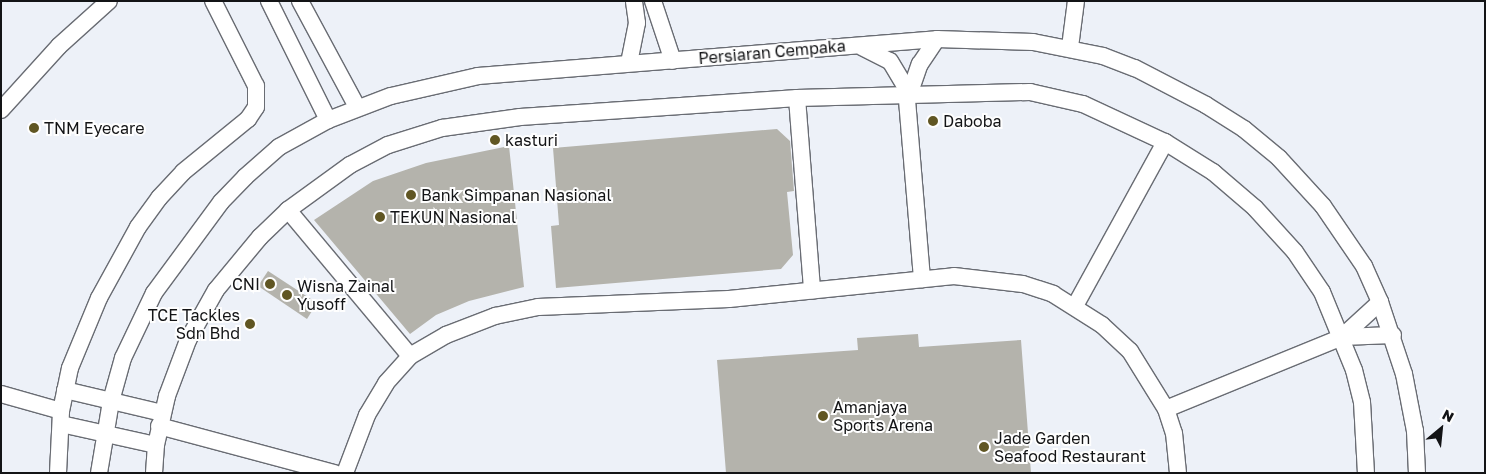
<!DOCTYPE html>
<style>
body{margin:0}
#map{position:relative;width:1486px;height:474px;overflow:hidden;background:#edf1f8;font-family:"Golos Text",sans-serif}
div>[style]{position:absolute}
.building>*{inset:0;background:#b4b3ac}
.roads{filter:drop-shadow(1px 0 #696c73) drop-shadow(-1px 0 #696c73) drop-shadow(0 1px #696c73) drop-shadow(0 -1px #696c73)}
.minor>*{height:16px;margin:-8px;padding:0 8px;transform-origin:8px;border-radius:8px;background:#fff}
.dots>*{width:14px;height:14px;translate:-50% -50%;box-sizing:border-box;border:2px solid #fefefe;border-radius:50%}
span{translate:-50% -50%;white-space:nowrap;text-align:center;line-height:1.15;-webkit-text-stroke:4px #fefefe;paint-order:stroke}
.street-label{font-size:16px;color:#131416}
.poi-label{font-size:16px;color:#131416}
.left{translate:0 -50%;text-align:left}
.right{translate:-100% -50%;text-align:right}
.frame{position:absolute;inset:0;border:2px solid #131416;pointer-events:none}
.north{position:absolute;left:1416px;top:404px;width:50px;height:50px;-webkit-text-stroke:4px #fefefe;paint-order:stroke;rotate:28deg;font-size:14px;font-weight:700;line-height:20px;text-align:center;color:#131416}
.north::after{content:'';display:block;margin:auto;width:18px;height:22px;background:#131416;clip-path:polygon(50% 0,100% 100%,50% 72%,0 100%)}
</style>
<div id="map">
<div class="building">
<div style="clip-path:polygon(777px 129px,790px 141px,794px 191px,787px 192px,793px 255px,781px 269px,556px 288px,551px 226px,559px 225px,553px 148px)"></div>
<div style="clip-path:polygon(509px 146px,524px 287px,469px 301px,436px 315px,410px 334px,314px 220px,373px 181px,426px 163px)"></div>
<div style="clip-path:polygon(268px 271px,317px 303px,307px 319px,258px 286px)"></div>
<div style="clip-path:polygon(918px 334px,919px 347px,1021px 340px,1031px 473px,726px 473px,717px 360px,858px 350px,857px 338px)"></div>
</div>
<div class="roads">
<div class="minor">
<div style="left:269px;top:1px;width:133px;rotate:63.6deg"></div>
<div style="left:300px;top:1px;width:120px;rotate:61.7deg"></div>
<div style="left:653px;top:1px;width:63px;rotate:71.6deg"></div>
<div style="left:862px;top:47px;width:31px;rotate:27deg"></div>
<div style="left:890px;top:61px;width:31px;rotate:59deg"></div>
<div style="left:906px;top:88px;width:192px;rotate:85.2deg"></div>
<div style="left:1070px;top:47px;width:46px;rotate:-82.6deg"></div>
<div style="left:629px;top:63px;width:41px;rotate:-78.7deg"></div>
<div style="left:637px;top:23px;width:22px;rotate:-98deg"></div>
<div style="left:797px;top:98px;width:193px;rotate:85.5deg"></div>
<div style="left:908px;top:98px;width:36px;rotate:-71deg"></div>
<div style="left:920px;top:64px;width:30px;rotate:-56deg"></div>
<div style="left:1px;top:110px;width:86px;rotate:-47.8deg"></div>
<div style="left:59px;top:46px;width:67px;rotate:-42deg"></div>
<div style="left:288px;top:210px;width:190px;rotate:50.1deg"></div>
<div style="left:1075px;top:306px;width:187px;rotate:-61.2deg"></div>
<div style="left:1342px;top:337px;width:52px;rotate:-42.6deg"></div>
<div style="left:65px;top:390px;width:100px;rotate:13.3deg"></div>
<div style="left:1px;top:394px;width:62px;rotate:15.8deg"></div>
<div style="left:1166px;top:409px;width:190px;rotate:-22.2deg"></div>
<div style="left:1342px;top:337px;width:51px;rotate:-2.2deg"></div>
<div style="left:61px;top:424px;width:97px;rotate:12.5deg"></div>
<div style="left:159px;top:426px;width:182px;rotate:15deg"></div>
<div style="left:58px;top:473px;width:62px;rotate:-87.2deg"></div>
<div style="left:61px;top:411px;width:44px;rotate:-78.2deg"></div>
<div style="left:70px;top:368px;width:76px;rotate:-67.5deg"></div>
<div style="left:99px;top:298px;width:81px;rotate:-61.2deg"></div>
<div style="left:138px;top:227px;width:36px;rotate:-54deg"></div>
<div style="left:159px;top:198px;width:35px;rotate:-47deg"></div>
<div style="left:183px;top:172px;width:84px;rotate:-39.2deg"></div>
<div style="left:248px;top:119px;width:14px;rotate:-56deg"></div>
<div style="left:256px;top:107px;width:21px;rotate:-90deg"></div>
<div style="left:256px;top:86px;width:95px;rotate:-116.8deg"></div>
<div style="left:99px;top:473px;width:73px;rotate:-80.5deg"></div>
<div style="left:111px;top:401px;width:45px;rotate:-74.4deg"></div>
<div style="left:123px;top:358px;width:72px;rotate:-64.5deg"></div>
<div style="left:154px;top:293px;width:113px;rotate:-53.6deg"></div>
<div style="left:221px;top:202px;width:35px;rotate:-46deg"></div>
<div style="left:245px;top:177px;width:45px;rotate:-41.4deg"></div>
<div style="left:279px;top:147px;width:56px;rotate:-28.9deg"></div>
<div style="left:328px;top:120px;width:67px;rotate:-20.9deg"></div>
<div style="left:391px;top:96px;width:89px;rotate:-12.9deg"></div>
<div style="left:478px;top:76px;width:460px;rotate:-4.6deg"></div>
<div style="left:937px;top:39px;width:96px;rotate:1.8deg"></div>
<div style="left:1033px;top:42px;width:71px;rotate:11.3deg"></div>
<div style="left:1103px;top:56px;width:34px;rotate:21deg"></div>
<div style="left:1135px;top:68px;width:80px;rotate:27.5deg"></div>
<div style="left:1206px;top:105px;width:45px;rotate:32.3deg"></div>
<div style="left:1244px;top:129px;width:45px;rotate:39.6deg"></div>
<div style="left:1279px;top:158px;width:65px;rotate:47.5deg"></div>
<div style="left:1323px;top:206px;width:73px;rotate:55.7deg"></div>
<div style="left:1364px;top:266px;width:39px;rotate:66deg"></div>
<div style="left:1380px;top:302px;width:76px;rotate:71.6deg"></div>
<div style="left:1404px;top:374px;width:58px;rotate:79.1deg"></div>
<div style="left:1415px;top:431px;width:42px;rotate:87.3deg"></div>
<div style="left:154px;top:473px;width:28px;rotate:-86deg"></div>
<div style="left:156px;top:445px;width:50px;rotate:-77.3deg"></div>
<div style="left:167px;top:396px;width:60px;rotate:-69.4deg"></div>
<div style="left:188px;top:340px;width:57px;rotate:-60.8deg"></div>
<div style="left:216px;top:290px;width:69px;rotate:-50.3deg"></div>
<div style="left:260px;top:237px;width:39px;rotate:-44deg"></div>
<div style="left:288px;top:210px;width:77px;rotate:-36deg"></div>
<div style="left:350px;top:165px;width:43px;rotate:-27.8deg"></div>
<div style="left:388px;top:145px;width:57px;rotate:-17.5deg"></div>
<div style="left:442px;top:128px;width:79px;rotate:-8deg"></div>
<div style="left:520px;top:117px;width:278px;rotate:-3.9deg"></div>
<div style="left:797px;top:98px;width:233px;rotate:-1.5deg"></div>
<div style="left:1030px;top:92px;width:54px;rotate:12.8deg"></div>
<div style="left:1083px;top:104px;width:90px;rotate:24.9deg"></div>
<div style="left:1165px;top:142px;width:57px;rotate:32deg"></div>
<div style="left:1213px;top:172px;width:55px;rotate:40.6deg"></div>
<div style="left:1255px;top:208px;width:59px;rotate:47.7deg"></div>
<div style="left:1295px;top:252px;width:48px;rotate:56deg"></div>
<div style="left:1322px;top:292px;width:84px;rotate:67.7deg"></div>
<div style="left:1354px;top:370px;width:33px;rotate:76deg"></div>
<div style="left:1362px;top:402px;width:71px;rotate:86.8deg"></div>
<div style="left:345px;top:473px;width:62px;rotate:-69.2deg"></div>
<div style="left:367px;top:415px;width:37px;rotate:-59deg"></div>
<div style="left:386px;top:383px;width:36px;rotate:-48deg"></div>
<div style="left:410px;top:356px;width:42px;rotate:-30.3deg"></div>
<div style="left:446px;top:335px;width:53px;rotate:-21.2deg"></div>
<div style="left:495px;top:316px;width:44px;rotate:-11.8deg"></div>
<div style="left:538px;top:307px;width:191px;rotate:-2.4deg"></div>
<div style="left:729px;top:299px;width:226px;rotate:-5.8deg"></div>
<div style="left:954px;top:276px;width:69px;rotate:6.6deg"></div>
<div style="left:1023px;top:284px;width:32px;rotate:18deg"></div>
<div style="left:1053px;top:294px;width:58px;rotate:32.3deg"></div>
<div style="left:1102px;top:325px;width:38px;rotate:43deg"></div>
<div style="left:1130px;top:351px;width:68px;rotate:58.2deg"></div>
<div style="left:1166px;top:409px;width:25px;rotate:72deg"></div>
<div style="left:1174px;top:433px;width:40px;rotate:84.3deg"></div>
</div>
</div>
<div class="dots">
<div style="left:933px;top:121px;background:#605623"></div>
<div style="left:34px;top:128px;background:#605623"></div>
<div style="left:495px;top:140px;background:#605623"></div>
<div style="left:411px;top:195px;background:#605623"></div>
<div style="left:380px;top:217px;background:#605623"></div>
<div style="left:270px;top:284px;background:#605623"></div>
<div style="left:287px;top:295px;background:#605623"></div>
<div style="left:250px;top:324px;background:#605623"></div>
<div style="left:823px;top:416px;background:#605623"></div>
<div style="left:984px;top:447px;background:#605623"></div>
</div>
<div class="street-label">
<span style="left:772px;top:52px;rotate:-5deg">Persiaran Cempaka</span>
</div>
<div class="poi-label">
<span class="left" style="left:943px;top:121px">Daboba</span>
<span class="left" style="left:44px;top:128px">TNM Eyecare</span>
<span class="left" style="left:505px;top:140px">kasturi</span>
<span class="left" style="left:421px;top:195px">Bank Simpanan Nasional</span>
<span class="left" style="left:390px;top:217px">TEKUN Nasional</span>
<span class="right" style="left:260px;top:284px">CNI</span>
<span class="left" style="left:297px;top:295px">Wisna Zainal<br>Yusoff</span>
<span class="right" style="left:240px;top:324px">TCE Tackles<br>Sdn Bhd</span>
<span class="left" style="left:833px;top:416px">Amanjaya<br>Sports Arena</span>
<span class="left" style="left:994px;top:447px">Jade Garden<br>Seafood Restaurant</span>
</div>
<div class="frame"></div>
<div class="north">N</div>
</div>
